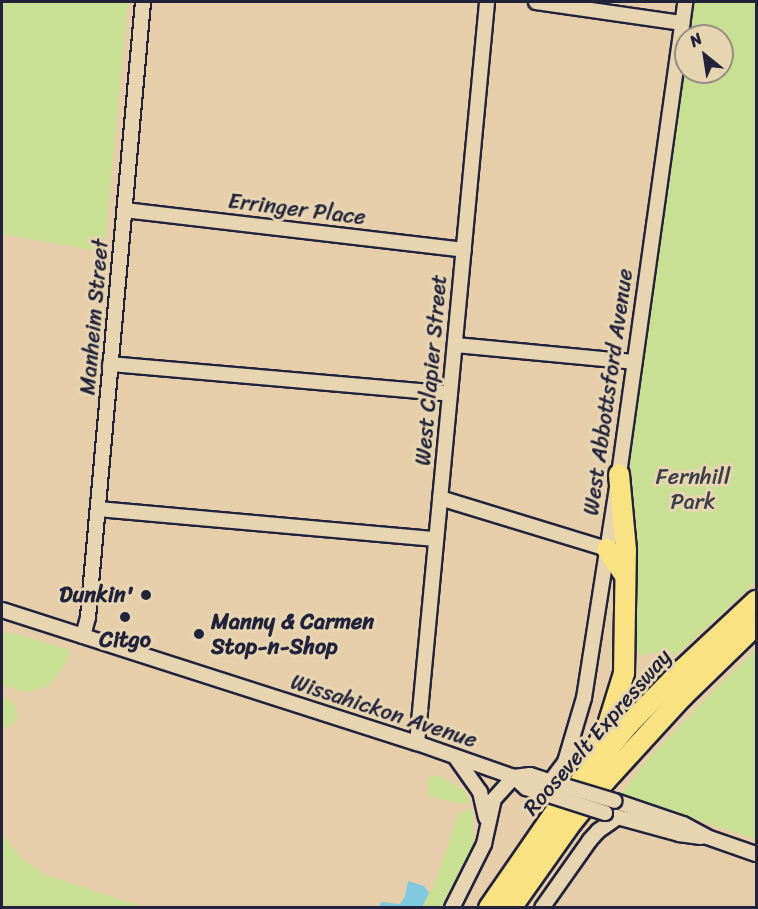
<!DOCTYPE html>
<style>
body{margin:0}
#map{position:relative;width:758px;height:909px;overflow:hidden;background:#e7ceaa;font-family:Sriracha,sans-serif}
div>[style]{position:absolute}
.green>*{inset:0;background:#c9df94}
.water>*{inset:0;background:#80cae0}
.roads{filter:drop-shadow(2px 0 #22223b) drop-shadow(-2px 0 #22223b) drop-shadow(0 2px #22223b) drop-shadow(0 -2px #22223b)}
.minor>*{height:14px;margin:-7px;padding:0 7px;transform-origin:7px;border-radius:7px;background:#e7d5b2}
.highway>*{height:20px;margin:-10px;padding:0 10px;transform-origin:10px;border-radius:10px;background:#f8e281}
.bridges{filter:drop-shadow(2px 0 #22223b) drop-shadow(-2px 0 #22223b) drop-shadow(0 2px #22223b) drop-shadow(0 -2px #22223b)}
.minor-bridge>*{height:14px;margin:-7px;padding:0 7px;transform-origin:7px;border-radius:7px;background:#e7d5b2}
.dots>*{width:16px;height:16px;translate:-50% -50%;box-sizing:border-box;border:3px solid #e7d5b2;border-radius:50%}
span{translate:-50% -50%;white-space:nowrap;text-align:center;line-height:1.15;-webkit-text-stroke:6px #e7d5b2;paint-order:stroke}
.street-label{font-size:22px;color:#22223b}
.park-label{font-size:22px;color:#3b3e48}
.poi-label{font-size:22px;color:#22223b;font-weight:700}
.right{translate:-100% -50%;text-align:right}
.left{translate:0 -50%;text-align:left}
.frame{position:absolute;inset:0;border:3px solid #22223b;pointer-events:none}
.north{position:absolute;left:674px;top:24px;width:60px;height:60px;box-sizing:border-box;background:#e7d5b2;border:2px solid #988d82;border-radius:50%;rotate:330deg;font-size:16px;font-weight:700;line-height:24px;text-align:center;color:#22223b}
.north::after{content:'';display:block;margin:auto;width:21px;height:27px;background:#22223b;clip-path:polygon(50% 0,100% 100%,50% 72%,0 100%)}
</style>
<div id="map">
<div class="green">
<div style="clip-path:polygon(2px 2px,128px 2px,104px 252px,2px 234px)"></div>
<div style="clip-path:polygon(694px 2px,756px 2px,756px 582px,676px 655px,665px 651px,643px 655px,639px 653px,633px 638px,629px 459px,686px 55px,686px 72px,722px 72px,722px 36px,689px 36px)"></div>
<div style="clip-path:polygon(9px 632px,70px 650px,65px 665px,49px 686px,26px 692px,2px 685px,2px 635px)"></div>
<div style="clip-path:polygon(756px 650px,756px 839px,620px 795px,645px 762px,722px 682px)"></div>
<div style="clip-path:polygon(2px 697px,10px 700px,16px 707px,17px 716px,13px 725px,4px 728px,2px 728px)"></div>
<div style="clip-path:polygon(438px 775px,464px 790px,470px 803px,458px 803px,429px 796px,427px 778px)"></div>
<div style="clip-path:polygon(472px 808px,474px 843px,441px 907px,422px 908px,435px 883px,458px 815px)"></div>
<div style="clip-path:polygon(2px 834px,21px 858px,46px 875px,142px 907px,2px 907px)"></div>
</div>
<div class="water">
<div style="clip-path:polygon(408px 881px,424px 886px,429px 893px,422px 907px,379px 907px,381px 902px,400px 904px,405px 896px)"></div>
</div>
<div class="roads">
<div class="minor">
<div style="left:536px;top:2px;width:148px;rotate:8.2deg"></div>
<div style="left:125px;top:210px;width:341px;rotate:6.7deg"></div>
<div style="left:455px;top:345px;width:180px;rotate:5.4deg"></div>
<div style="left:110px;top:364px;width:341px;rotate:5deg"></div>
<div style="left:440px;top:498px;width:175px;rotate:17deg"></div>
<div style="left:98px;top:509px;width:339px;rotate:5.1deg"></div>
<div style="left:2px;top:610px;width:436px;rotate:17.8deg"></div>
<div style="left:417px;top:743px;width:103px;rotate:19.3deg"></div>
<div style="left:514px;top:777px;width:16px;rotate:43deg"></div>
<div style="left:526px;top:788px;width:24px;rotate:17deg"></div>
<div style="left:83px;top:636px;width:20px;rotate:-75deg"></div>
<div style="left:88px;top:617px;width:617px;rotate:-84.89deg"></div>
<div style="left:417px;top:743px;width:744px;rotate:-84.6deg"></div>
<div style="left:456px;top:758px;width:42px;rotate:54.8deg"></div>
<div style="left:480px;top:792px;width:26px;rotate:77deg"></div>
<div style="left:514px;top:777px;width:16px;rotate:-7deg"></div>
<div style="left:530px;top:775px;width:29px;rotate:18deg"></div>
<div style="left:550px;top:782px;width:25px;rotate:-53deg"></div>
<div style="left:565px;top:762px;width:67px;rotate:-73.5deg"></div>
<div style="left:584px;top:698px;width:227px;rotate:-81.1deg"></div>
<div style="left:619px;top:474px;width:477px;rotate:-82deg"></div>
<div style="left:615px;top:801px;width:72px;rotate:18.7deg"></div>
<div style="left:683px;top:824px;width:27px;rotate:28deg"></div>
<div style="left:707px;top:837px;width:52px;rotate:19.1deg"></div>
<div style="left:610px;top:815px;width:72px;rotate:15.4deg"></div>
<div style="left:679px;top:834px;width:22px;rotate:8deg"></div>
<div style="left:452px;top:908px;width:72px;rotate:-63.4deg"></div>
<div style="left:484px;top:844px;width:46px;rotate:-77.5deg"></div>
<div style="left:494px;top:799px;width:30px;rotate:-48deg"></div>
<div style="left:542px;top:908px;width:83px;rotate:-54.8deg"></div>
<div style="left:590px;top:840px;width:12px;rotate:-48deg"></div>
<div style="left:598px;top:831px;width:24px;rotate:-35deg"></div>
</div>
<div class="highway">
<div style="left:607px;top:549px;width:32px;rotate:56deg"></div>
<div style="left:591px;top:757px;width:33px;rotate:-61deg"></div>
<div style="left:607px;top:728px;width:58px;rotate:-72.8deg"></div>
<div style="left:624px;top:673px;width:123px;rotate:-89.1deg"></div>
<div style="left:626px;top:550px;width:76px;rotate:-95.3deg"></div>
<div style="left:489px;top:908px;width:118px;rotate:-55.4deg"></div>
<div style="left:556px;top:811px;width:114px;rotate:-50deg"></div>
<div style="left:629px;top:724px;width:77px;rotate:-45.5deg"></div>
<div style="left:683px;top:669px;width:100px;rotate:-43deg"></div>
<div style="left:511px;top:908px;width:105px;rotate:-54.7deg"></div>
<div style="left:572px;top:822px;width:54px;rotate:-51deg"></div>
<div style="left:606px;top:780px;width:113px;rotate:-47.5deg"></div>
<div style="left:682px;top:697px;width:103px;rotate:-44.2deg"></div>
</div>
</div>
<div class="bridges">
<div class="minor-bridge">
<div style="left:558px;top:784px;width:59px;rotate:16.6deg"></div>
<div style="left:549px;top:795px;width:59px;rotate:17.8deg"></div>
</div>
</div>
<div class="dots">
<div style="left:146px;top:595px;background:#22223b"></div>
<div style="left:125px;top:617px;background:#22223b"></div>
<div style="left:199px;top:634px;background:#22223b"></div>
</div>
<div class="street-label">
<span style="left:297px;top:209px;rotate:7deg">Erringer Place</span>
<span style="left:94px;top:317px;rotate:-85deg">Manheim Street</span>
<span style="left:431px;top:370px;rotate:-85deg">West Clapier Street</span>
<span style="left:608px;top:392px;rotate:-82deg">West Abbottsford Avenue</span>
<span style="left:384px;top:711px;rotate:18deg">Wissahickon Avenue</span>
<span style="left:597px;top:732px;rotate:-49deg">Roosevelt Expressway</span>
</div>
<div class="park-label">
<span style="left:693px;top:489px">Fernhill<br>Park</span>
</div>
<div class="poi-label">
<span class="right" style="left:134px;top:595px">Dunkin'</span>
<span class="left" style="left:211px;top:634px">Manny &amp; Carmen<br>Stop-n-Shop</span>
<span style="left:125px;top:640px">Citgo</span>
</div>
<div class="frame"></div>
<div class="north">N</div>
</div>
